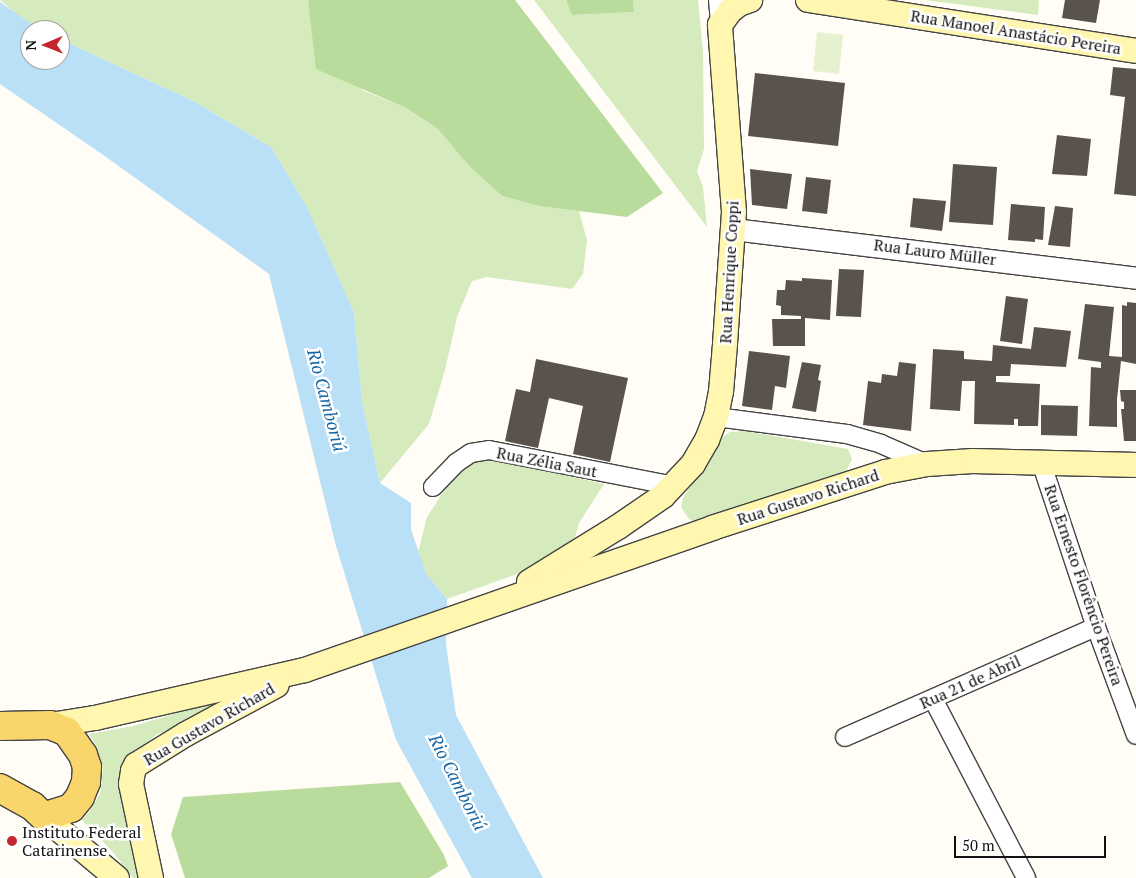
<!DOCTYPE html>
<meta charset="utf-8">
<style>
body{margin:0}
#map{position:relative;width:1136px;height:878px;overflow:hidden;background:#fffdf5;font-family:"PT Serif",serif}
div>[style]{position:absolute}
.green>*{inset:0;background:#d5ebbd}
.forest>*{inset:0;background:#b9dc9c}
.pitch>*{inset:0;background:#e6f2cf}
.water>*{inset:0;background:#b9e0f7}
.building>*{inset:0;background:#5a524d}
.roads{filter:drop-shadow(1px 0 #444) drop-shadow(-1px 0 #444) drop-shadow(0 1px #444) drop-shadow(0 -1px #444)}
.minor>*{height:18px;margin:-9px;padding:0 9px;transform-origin:9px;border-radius:9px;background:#fff}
.tertiary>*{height:21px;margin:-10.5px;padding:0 10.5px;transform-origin:10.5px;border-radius:10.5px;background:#fff}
.secondary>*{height:24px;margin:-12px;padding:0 12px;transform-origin:12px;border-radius:12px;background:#fff6b0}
.primary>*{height:28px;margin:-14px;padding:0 14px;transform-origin:14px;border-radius:14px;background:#f9d66b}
.dots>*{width:14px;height:14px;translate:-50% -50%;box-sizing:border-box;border:2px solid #fff;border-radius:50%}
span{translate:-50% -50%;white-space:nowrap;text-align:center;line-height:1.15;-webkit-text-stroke:5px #fff;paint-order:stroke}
.street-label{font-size:16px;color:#111}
.poi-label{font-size:16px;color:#111}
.left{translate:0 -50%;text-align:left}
.water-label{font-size:18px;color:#1768a6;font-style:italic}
.north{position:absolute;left:20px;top:20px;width:50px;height:50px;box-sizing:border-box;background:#fff;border:1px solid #a0a0a0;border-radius:50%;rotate:269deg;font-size:14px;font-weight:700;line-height:20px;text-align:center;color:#111}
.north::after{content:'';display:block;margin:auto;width:18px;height:22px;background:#c4262e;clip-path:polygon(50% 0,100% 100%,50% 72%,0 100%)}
.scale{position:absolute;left:954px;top:836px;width:152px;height:22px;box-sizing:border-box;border:2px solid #111;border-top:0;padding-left:6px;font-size:15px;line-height:18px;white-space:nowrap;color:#111;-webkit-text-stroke:4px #fff;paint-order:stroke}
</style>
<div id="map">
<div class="green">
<div style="clip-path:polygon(0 0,308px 0,310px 15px,362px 90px,404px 107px,437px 128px,469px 166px,502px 196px,539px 206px,579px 211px,587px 240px,583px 274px,572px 289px,487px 277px,472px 281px,457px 317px,445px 370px,429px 424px,380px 483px,362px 402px,354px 312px,307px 207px,271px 147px,195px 102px,60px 39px,60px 30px,40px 30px,31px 26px)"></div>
<div style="clip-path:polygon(534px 0,566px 0,573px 15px,633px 12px,633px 0,698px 0,703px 51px,704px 149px,697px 171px,703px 187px,707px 227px)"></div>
<div style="clip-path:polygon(925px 0,1039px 0,1038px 15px)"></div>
<div style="clip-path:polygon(744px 431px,848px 449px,852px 459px,845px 473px,695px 522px,689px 519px,681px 507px,683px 498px,724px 436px,730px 432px)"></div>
<div style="clip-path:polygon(481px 456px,604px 484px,579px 523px,570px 555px,447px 599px,426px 574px,418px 552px,427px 517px,463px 462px)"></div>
<div style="clip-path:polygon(216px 702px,223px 703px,217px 708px,156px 735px,137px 751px,122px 800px,124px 813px,146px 878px,133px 878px,112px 851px,82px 820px,89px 812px,100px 794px,103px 770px,96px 745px,89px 734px,133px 726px)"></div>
</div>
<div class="forest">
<div style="clip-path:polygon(308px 0,515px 0,663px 193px,627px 217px,539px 206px,502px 196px,469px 166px,437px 128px,404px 107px,316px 69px)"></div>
<div style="clip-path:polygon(566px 0,633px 0,634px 12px,572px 15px)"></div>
<div style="clip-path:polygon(400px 782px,444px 855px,448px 866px,429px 878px,185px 878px,171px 834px,183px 797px)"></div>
</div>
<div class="pitch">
<div style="clip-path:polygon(817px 32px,843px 35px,839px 74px,813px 71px)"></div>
</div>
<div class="water">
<div style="clip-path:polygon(0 2px,40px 30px,30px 30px,30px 60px,60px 60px,60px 39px,195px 102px,271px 147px,307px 207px,354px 312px,362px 402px,380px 483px,411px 503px,411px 529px,426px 574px,447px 599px,446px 644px,456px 715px,543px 878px,472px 878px,396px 740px,336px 546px,269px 274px,106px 157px,0 84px)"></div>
</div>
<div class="building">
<div style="clip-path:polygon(1065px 0,1100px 0,1096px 23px,1062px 18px)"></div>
<div style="clip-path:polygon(1113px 67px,1136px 69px,1136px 196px,1114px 194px,1125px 97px,1110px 95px)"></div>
<div style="clip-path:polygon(755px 73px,845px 83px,838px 146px,748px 136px)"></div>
<div style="clip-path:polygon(1057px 135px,1091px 139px,1087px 176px,1052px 174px)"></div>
<div style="clip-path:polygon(953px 164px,997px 167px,993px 225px,949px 222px)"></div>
<div style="clip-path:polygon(750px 169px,792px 174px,787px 209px,752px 205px)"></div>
<div style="clip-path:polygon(806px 177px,831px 180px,827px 214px,802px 211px)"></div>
<div style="clip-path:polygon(913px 198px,946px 201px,942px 231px,910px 227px)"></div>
<div style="clip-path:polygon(1011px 204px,1045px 207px,1043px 240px,1035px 239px,1035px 242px,1008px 240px)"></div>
<div style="clip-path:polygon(1055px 206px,1073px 208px,1070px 247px,1048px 245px)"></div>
<div style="clip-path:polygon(839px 269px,864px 270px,861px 317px,836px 316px)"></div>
<div style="clip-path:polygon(802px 278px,832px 280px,830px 320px,805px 318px,805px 346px,773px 346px,772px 319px,801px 319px,801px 316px,781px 315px,781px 306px,776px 305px,777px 290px,785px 290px,786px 280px,802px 281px)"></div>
<div style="clip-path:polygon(1006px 296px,1028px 299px,1022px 344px,1000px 341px)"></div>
<div style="clip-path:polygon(1127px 302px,1136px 303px,1136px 364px,1121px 361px,1117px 399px,1117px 427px,1089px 426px,1091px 367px,1101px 368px,1101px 362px,1078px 359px,1085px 304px,1114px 307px,1109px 356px,1122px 357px,1122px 305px,1127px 306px)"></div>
<div style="clip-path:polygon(1034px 327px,1071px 331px,1066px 367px,1011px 364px,1010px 376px,996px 376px,996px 382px,1040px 384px,1038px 426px,1018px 426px,1018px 419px,1014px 419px,1014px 425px,974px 424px,975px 381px,962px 381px,960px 411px,930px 409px,933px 349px,964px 351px,964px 359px,992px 361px,993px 345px,1031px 349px)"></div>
<div style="clip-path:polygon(749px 351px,790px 356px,786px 388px,775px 386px,772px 410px,742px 406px)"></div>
<div style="clip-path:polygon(536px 359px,628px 378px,610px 462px,573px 454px,583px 406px,549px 398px,538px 448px,505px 441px,516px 389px,530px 392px)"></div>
<div style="clip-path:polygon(802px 362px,821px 365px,818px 380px,821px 381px,816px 412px,792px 408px)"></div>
<div style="clip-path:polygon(899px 362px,916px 364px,911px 431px,863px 425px,868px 381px,881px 383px,882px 374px,897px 376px)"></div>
<div style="clip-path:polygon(1120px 390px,1136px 390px,1136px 441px,1124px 441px,1121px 409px,1124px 409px,1124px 402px,1121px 401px)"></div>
<div style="clip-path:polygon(1041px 405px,1078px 406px,1077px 436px,1041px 435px)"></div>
</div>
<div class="roads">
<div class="minor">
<div style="left:718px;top:0;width:25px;rotate:85deg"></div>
<div style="left:716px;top:417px;width:132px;rotate:7.4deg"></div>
<div style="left:847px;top:434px;width:35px;rotate:16deg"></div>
<div style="left:881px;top:444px;width:50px;rotate:23.5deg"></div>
<div style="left:1041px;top:462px;width:174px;rotate:71.6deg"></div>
<div style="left:1096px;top:627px;width:115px;rotate:69.7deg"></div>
<div style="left:433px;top:487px;width:33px;rotate:-46deg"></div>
<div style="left:456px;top:463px;width:18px;rotate:-34deg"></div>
<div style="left:471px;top:453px;width:18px;rotate:-9deg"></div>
<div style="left:489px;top:450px;width:188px;rotate:11deg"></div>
<div style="left:933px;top:699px;width:202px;rotate:62.5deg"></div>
<div style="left:845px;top:737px;width:274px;rotate:-23.7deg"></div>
</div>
<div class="tertiary">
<div style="left:733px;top:229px;width:406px;rotate:6.9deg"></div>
</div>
<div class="secondary">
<div style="left:808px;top:0;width:332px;rotate:8.8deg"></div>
<div style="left:529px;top:582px;width:105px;rotate:-31.7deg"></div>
<div style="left:618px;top:527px;width:55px;rotate:-34.6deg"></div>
<div style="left:663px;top:496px;width:44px;rotate:-46.8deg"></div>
<div style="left:693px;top:464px;width:28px;rotate:-60deg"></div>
<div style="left:707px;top:440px;width:25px;rotate:-69deg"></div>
<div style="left:716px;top:417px;width:25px;rotate:-79deg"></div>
<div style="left:721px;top:392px;width:48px;rotate:-85.2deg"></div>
<div style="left:725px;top:344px;width:132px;rotate:-86.1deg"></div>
<div style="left:734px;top:212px;width:188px;rotate:-94.3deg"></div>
<div style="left:720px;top:25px;width:17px;rotate:-54deg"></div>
<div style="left:730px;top:11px;width:11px;rotate:-38deg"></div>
<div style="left:739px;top:4px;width:12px;rotate:-20deg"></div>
<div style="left:50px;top:725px;width:46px;rotate:-8.8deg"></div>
<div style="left:95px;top:718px;width:215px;rotate:-12.9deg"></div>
<div style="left:305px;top:670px;width:431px;rotate:-19.2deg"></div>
<div style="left:712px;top:528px;width:182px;rotate:-17.9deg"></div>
<div style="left:885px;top:472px;width:43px;rotate:-10.8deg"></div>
<div style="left:927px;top:464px;width:46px;rotate:-3.7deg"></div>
<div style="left:973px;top:461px;width:163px;rotate:1.4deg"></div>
<div style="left:44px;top:817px;width:95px;rotate:39.9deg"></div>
<div style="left:151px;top:878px;width:96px;rotate:-102deg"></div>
<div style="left:131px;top:784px;width:13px;rotate:-81deg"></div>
<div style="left:133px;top:771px;width:7px;rotate:-63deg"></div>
<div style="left:136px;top:765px;width:59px;rotate:-31.8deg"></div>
<div style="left:186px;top:734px;width:103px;rotate:-28.3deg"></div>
</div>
<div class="primary">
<div style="left:0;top:726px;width:50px;rotate:-1.1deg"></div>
<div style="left:50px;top:725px;width:18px;rotate:22deg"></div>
<div style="left:67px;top:732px;width:28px;rotate:55deg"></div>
<div style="left:83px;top:755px;width:13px;rotate:72deg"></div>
<div style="left:87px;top:767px;width:15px;rotate:94deg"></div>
<div style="left:86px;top:782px;width:16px;rotate:112deg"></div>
<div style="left:80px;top:797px;width:14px;rotate:129deg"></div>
<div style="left:71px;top:808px;width:28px;rotate:162deg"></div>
<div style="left:44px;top:817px;width:16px;rotate:-137deg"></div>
<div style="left:32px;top:806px;width:37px;rotate:-151deg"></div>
</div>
</div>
<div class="dots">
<div style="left:12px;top:841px;background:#c4262e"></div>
</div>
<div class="street-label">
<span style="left:1016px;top:32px;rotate:9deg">Rua Manoel Anastácio Pereira</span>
<span style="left:935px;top:252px;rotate:7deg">Rua Lauro Müller</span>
<span style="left:729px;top:272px;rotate:-87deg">Rua Henrique Coppi</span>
<span style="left:547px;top:462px;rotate:11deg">Rua Zélia Saut</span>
<span style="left:808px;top:497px;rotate:-18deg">Rua Gustavo Richard</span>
<span style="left:1084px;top:585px;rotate:71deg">Rua Ernesto Florêncio Pereira</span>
<span style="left:970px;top:682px;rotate:-24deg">Rua 21 de Abril</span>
<span style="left:209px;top:724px;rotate:-30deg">Rua Gustavo Richard</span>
</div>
<div class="poi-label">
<span class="left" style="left:22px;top:841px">Instituto Federal<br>Catarinense</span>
</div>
<div class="water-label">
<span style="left:327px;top:400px;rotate:75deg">Rio Camboriú</span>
<span style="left:458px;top:782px;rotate:63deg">Rio Camboriú</span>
</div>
<div class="north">N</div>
<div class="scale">50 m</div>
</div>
